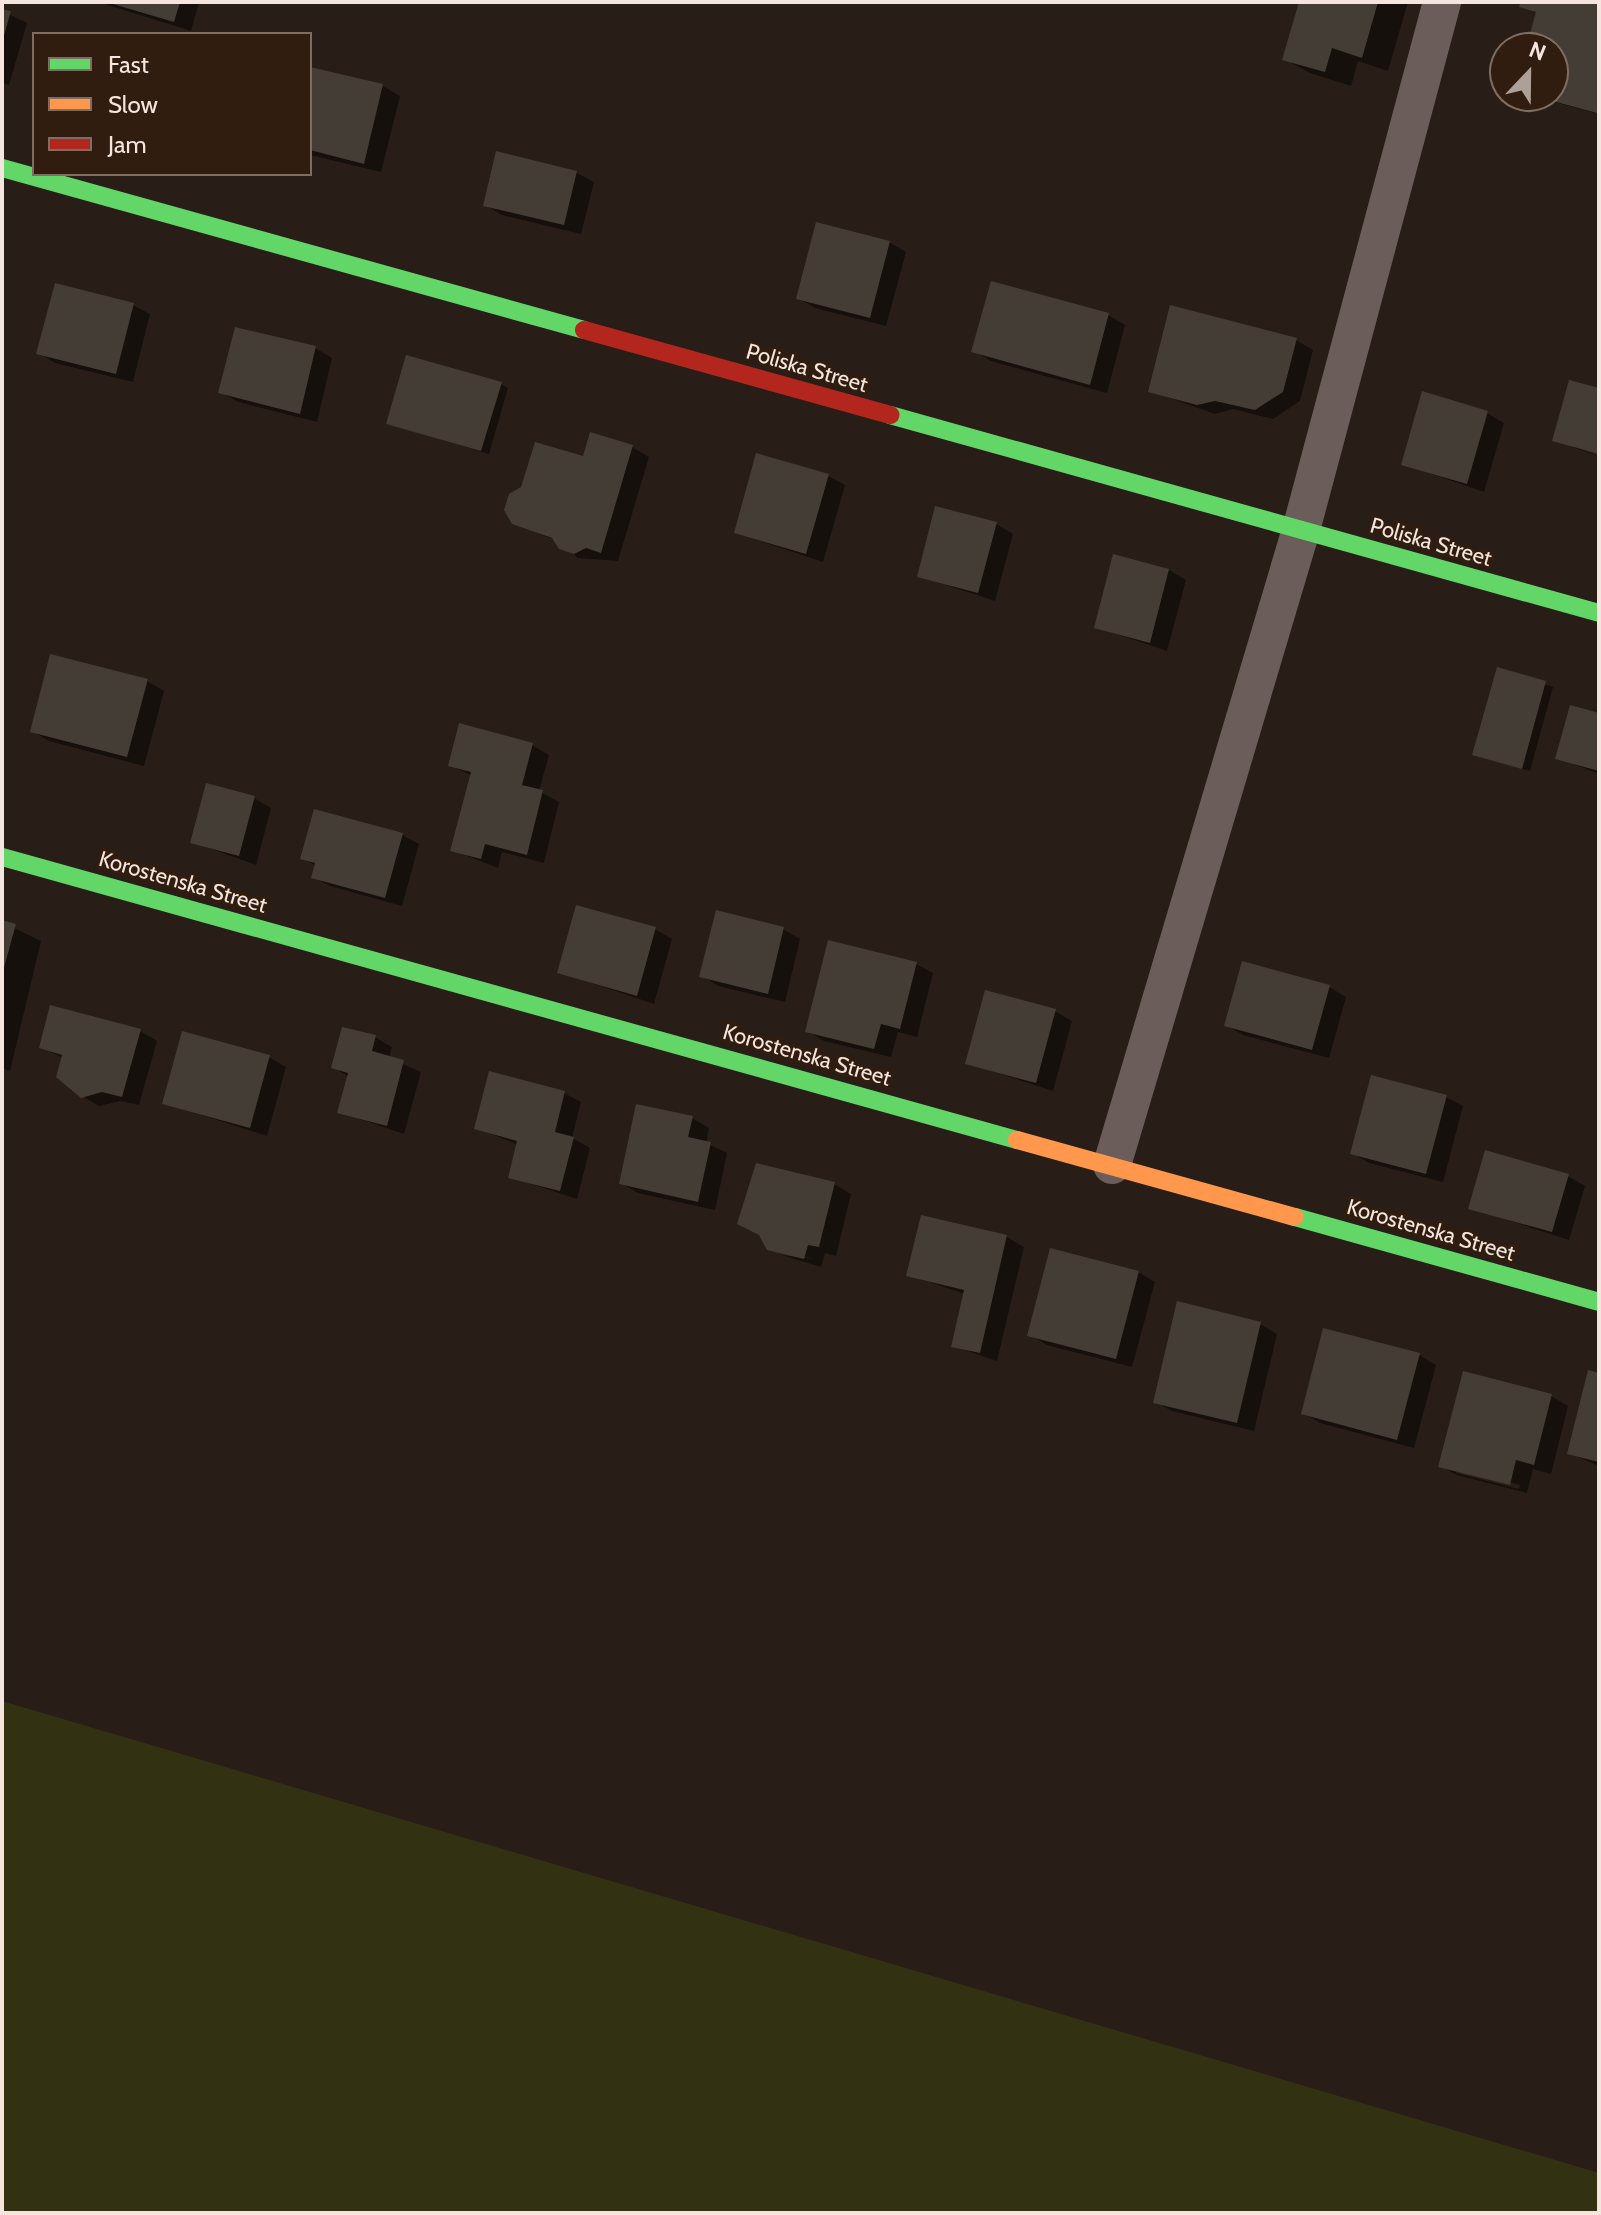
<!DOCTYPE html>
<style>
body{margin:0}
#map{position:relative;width:1601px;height:2215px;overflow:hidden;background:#281e17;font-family:Cabin,sans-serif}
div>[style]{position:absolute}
.green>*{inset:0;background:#323213}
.shadow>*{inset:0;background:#0007}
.building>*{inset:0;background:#443d35}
.street>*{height:38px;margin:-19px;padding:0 19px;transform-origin:19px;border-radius:19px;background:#6b5d5a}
.fast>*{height:18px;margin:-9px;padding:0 9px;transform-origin:9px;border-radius:9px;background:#63d668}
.slow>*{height:18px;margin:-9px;padding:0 9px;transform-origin:9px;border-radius:9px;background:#ff974d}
.jam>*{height:18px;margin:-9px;padding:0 9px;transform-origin:9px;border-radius:9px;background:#b3261e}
span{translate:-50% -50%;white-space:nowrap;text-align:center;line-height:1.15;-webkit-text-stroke:7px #301d0f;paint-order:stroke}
.street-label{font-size:22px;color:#f4e6de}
.frame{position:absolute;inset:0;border:4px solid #f4e6de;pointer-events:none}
.legend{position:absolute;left:32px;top:32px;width:280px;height:144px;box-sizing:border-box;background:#301d0f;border:2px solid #7e6d62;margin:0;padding:10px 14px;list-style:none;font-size:24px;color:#f4e6de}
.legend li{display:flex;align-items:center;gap:16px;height:40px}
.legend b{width:40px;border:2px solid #7e6d62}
.north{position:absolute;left:1489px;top:32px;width:80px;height:80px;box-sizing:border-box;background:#301d0f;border:2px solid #7e6d62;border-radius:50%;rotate:22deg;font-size:22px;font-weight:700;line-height:32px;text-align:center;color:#f4e6de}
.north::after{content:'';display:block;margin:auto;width:28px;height:36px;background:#ada098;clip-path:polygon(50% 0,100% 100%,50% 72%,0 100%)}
</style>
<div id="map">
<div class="green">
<div style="clip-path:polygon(2px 1701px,1599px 2173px,1599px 2213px,2px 2213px)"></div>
</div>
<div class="shadow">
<div style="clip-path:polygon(98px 2px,199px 2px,191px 31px)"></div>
<div style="clip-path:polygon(1301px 2px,1408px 2px,1388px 71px,1358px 61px,1351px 86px,1310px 73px,1284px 59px)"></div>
<div style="clip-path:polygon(1523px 2px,1599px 2px,1599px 114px,1531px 96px,1553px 96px,1553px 48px,1528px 48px,1538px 13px,1522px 6px)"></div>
<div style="clip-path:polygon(2px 11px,27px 23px,9px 85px,2px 83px)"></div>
<div style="clip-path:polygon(310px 69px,383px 86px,400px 96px,381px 172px,310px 155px)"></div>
<div style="clip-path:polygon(498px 154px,577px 173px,594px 182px,581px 234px,502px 215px,486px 205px)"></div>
<div style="clip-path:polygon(889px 242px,906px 252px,886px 326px,815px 308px,798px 298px)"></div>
<div style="clip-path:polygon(993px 283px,1108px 315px,1125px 325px,1107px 393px,991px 361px,974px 351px)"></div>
<div style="clip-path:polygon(133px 305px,150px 314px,133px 382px,55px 363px,39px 353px)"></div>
<div style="clip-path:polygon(1296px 340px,1313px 350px,1300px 401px,1273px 419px,1233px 409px,1215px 414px,1150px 391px)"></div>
<div style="clip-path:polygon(315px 348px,332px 358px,317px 422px,238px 402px,221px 392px)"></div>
<div style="clip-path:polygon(501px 384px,508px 388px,489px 454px,388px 423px)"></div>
<div style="clip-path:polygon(1599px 390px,1599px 452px,1570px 444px,1599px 457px,1555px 440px)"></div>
<div style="clip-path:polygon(1487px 413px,1504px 423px,1484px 492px,1403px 464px)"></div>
<div style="clip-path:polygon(632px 447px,649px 457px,618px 561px,578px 558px,557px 541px,513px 523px,584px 458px)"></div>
<div style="clip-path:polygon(828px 476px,845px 485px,823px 562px,736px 533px)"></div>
<div style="clip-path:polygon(996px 524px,1013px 534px,995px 601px,919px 576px)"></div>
<div style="clip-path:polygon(1114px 557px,1169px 570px,1186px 580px,1167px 651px,1096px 627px)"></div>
<div style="clip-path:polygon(1498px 670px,1553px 687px,1530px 771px,1474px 754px)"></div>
<div style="clip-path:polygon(147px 681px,164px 691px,144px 766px,49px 741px,32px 731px)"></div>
<div style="clip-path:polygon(1599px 715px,1599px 774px,1558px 758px)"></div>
<div style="clip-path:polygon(532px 745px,549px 755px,539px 791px,559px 802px,544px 863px,502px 852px,498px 868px,452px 850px,472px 776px,450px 765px)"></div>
<div style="clip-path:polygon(254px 798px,271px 808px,256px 865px,192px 842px)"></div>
<div style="clip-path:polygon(402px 835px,419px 844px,402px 906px,330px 886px,313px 877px,316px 866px,302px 858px)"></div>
<div style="clip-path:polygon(2px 922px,41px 941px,10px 1071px,2px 1068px)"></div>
<div style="clip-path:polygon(655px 929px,672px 939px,654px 1004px,559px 972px)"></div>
<div style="clip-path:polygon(783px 929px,800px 939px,785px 1002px,718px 986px,702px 976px)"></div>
<div style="clip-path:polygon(916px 964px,933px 973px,917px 1037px,898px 1032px,891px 1057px,824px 1041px,807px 1031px)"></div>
<div style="clip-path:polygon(1329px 987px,1346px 997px,1329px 1058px,1243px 1035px,1226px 1025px)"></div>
<div style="clip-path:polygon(1055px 1011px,1072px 1021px,1053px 1091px,967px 1063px)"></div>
<div style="clip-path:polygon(140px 1031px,157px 1041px,139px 1105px,120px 1101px,99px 1106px,82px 1096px,63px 1058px,41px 1047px)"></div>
<div style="clip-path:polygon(375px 1037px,392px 1047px,389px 1058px,421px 1072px,404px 1134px,339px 1112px,349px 1077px,333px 1067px)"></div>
<div style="clip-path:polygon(269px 1057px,286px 1067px,267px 1136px,164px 1103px)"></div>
<div style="clip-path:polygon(564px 1093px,581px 1102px,572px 1138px,590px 1148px,577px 1199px,510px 1177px,518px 1145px,477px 1128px)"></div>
<div style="clip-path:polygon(1446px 1097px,1463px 1106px,1443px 1182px,1369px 1163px,1352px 1153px)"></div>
<div style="clip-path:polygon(692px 1118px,709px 1128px,706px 1143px,727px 1153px,715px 1210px,638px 1193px,621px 1183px)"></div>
<div style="clip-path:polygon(1568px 1176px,1585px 1186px,1569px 1240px,1470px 1208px)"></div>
<div style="clip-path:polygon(834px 1184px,851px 1194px,836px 1256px,825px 1253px,821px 1267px,781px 1255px,815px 1259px,769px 1248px,761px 1236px)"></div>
<div style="clip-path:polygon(922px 1217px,1007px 1237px,1024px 1247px,997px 1361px,953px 1346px,965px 1294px,908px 1275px)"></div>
<div style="clip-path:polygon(1138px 1272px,1155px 1282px,1132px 1367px,1047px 1345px,1030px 1335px)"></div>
<div style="clip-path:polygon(1260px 1324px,1277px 1334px,1254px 1431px,1172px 1411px,1155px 1402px)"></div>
<div style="clip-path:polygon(1419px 1355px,1436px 1365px,1414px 1448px,1320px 1423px,1303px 1413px)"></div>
<div style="clip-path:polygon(1599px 1375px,1599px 1466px,1569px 1453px)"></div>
<div style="clip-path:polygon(evenodd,1551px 1396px,1568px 1406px,1551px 1474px,1533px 1469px,1527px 1493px,1457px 1475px,1440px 1466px,1551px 1396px,1456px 1469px,1520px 1485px,1519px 1489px,1456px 1473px,1456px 1469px)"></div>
</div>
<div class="building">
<div style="clip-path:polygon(106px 2px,180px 2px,174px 22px)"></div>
<div style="clip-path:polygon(1299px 2px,1378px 2px,1362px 58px,1332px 48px,1325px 72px,1282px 60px)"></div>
<div style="clip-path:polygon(1521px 2px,1599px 2px,1597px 113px,1538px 97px,1553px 96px,1553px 48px,1526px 48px,1536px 12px,1519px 7px)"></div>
<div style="clip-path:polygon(2px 9px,11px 11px,3px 39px,2px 39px)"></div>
<div style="clip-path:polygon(1504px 66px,1505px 66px,1505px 88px,1499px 86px)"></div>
<div style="clip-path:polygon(310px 67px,383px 84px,364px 164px,310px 150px)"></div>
<div style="clip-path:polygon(496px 151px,577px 171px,564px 225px,483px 206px)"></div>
<div style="clip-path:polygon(816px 222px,890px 241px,870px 318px,796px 299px)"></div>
<div style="clip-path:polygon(991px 281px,1109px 313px,1090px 385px,971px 352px)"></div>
<div style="clip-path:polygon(55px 283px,134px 303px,116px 374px,36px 354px)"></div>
<div style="clip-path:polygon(1170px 305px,1297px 338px,1283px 392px,1255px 410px,1215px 401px,1197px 405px,1148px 392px)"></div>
<div style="clip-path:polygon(235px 327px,316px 346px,300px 414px,218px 393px)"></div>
<div style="clip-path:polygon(406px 355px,502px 382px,481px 451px,386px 424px)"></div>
<div style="clip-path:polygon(1569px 380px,1599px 388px,1599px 454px,1552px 441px)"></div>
<div style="clip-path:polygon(1422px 391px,1488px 411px,1467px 484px,1401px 465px)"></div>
<div style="clip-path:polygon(590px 432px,633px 445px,601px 553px,586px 548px,574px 554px,559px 549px,552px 538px,512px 524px,504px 510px,509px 494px,521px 487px,535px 442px,583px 456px)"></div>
<div style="clip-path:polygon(756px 453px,829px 474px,806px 554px,734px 533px)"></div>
<div style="clip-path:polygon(935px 506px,997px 522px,978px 593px,917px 577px)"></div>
<div style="clip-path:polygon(1113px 554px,1169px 569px,1150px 643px,1094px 628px)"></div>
<div style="clip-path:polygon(50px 654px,148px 679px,127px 757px,30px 732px)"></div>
<div style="clip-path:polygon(1497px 667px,1546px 681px,1522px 769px,1472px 755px)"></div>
<div style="clip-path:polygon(1570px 705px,1599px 713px,1599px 771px,1555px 759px)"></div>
<div style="clip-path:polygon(459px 723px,533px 743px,522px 785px,543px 790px,527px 855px,485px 844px,481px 859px,450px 851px,471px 772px,448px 766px)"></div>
<div style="clip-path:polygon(206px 783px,255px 796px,239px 856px,190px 843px)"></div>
<div style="clip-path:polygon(314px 809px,403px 833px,385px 898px,311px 878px,315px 863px,300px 859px)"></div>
<div style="clip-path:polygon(576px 905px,656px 927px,637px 996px,557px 973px)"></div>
<div style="clip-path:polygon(716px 910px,784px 927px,768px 994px,699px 977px)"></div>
<div style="clip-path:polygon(2px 920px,16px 924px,3px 971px,2px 971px)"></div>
<div style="clip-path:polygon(828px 940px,917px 962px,900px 1029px,881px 1024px,874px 1049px,805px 1032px)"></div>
<div style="clip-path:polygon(1242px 961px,1330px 985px,1312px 1050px,1224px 1026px)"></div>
<div style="clip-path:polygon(985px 990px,1056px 1009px,1036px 1083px,965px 1064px)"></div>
<div style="clip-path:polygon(50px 1005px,141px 1029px,122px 1097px,102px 1092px,81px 1098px,56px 1077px,62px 1055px,39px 1048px)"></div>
<div style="clip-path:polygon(342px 1027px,376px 1035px,372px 1051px,404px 1060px,387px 1126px,337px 1113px,348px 1073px,331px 1068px)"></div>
<div style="clip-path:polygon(182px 1031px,270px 1055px,250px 1128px,162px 1104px)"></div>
<div style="clip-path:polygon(489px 1071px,565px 1091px,555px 1132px,574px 1137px,560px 1191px,508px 1178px,517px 1141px,474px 1129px)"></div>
<div style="clip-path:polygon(1371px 1075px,1447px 1095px,1426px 1174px,1350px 1154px)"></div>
<div style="clip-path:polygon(636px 1104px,693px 1116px,688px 1137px,711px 1142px,698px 1202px,619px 1184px)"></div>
<div style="clip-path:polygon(1485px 1150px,1569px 1174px,1552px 1232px,1468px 1209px)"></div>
<div style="clip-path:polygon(756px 1163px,835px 1182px,819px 1247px,808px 1245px,804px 1259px,767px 1250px,759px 1235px,737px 1224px)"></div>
<div style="clip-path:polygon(921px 1215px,1007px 1235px,980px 1353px,951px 1347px,964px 1290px,906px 1276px)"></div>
<div style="clip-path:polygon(1050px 1248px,1139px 1271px,1116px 1359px,1027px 1336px)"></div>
<div style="clip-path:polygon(1177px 1301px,1261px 1322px,1237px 1423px,1153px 1403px)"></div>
<div style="clip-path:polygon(1323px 1328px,1420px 1353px,1397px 1440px,1301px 1414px)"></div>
<div style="clip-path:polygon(1588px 1370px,1599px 1373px,1599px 1462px,1567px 1454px)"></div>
<div style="clip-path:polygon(1463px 1371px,1552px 1394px,1534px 1465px,1516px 1460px,1510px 1485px,1438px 1467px)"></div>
</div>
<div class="street">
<div style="left:1112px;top:1165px;width:663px;rotate:-73.43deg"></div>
<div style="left:1301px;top:530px;width:547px;rotate:-75.05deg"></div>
</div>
<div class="fast">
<div style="left:2px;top:168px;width:604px;rotate:15.55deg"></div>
<div style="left:890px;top:415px;width:736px;rotate:15.6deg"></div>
<div style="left:2px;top:857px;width:1054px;rotate:15.58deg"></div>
<div style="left:1295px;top:1217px;width:316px;rotate:15.6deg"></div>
</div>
<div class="slow">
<div style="left:1017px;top:1140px;width:288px;rotate:15.5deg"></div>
</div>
<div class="jam">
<div style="left:584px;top:330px;width:318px;rotate:15.5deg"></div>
</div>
<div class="street-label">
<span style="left:807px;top:368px;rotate:16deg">Poliska Street</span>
<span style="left:1431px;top:542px;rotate:16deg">Poliska Street</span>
<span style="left:183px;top:882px;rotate:16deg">Korostenska Street</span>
<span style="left:807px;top:1055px;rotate:16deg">Korostenska Street</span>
<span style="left:1431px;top:1230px;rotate:16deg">Korostenska Street</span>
</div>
<div class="frame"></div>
<ul class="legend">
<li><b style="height:10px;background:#63d668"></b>Fast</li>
<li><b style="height:10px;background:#ff974d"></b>Slow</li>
<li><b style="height:10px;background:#b3261e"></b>Jam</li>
</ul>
<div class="north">N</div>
</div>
